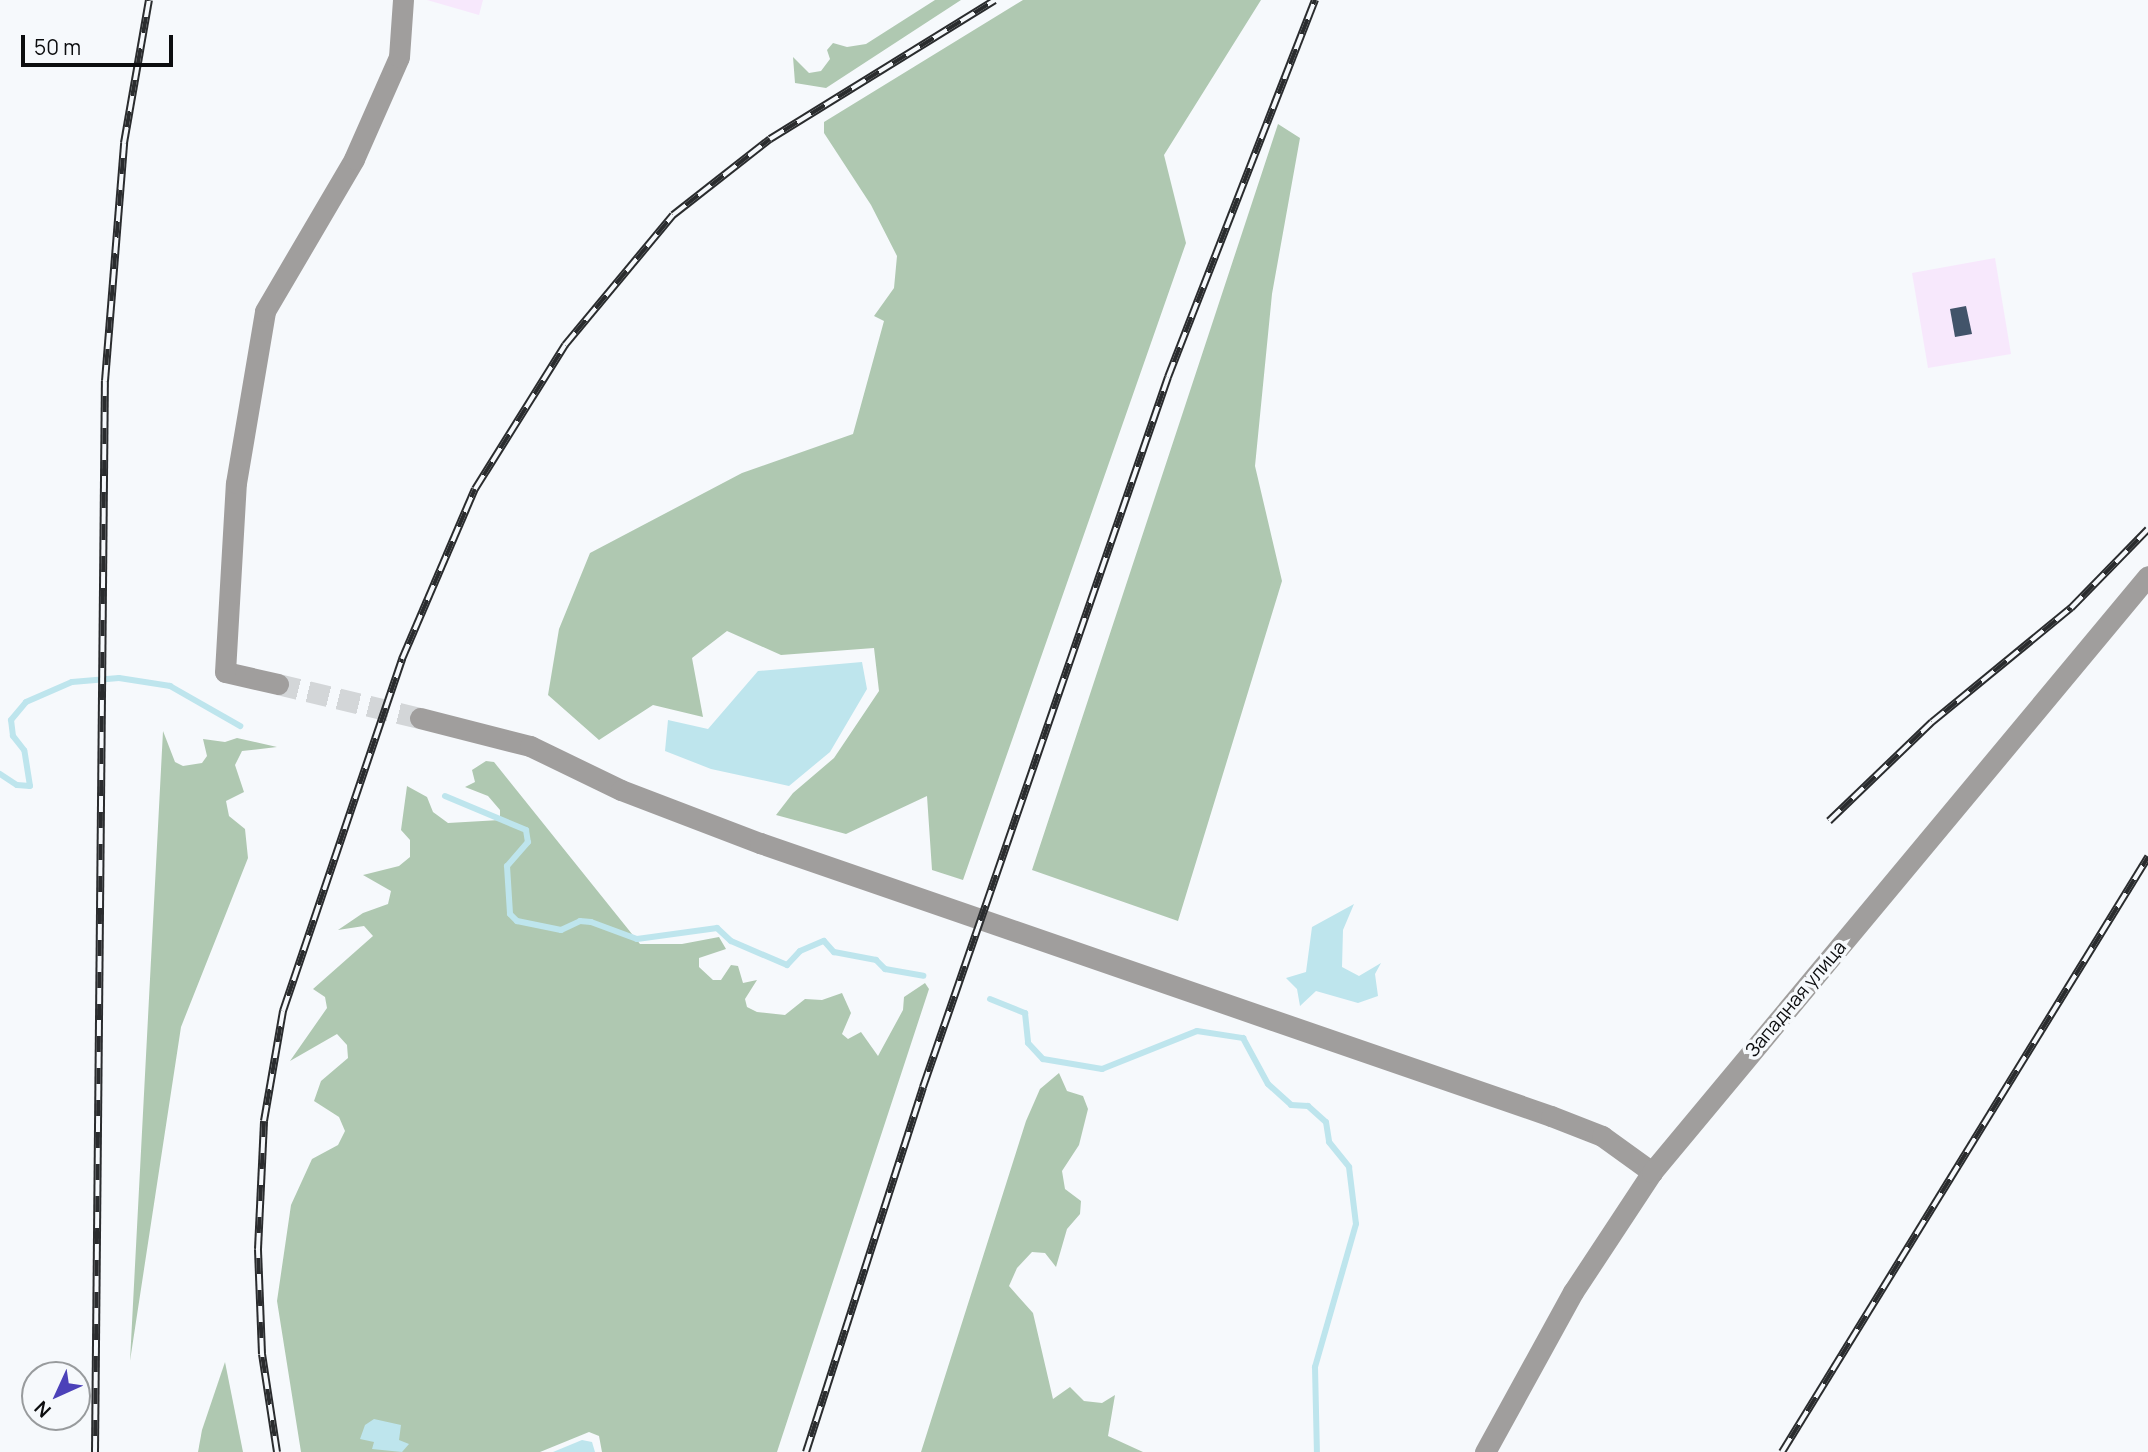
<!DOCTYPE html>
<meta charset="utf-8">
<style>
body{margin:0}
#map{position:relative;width:2148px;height:1452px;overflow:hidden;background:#f6f9fc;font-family:Manrope,sans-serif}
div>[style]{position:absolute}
.industrial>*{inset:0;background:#f7e8fc}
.forest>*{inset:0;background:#afc8b1}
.water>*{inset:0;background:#bee5ed}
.stream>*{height:6px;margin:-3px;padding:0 3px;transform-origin:3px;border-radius:3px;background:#bee5ed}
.building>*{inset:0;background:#42546a}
.street-tunnel>*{height:21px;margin-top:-10.5px;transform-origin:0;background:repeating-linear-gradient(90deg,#d3d6d8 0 21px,transparent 0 31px)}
.street>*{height:21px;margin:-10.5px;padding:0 10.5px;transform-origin:10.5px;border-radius:10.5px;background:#a09e9d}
.rail>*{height:8px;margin-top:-4px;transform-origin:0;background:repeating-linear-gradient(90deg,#f6f9fc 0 16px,#2a2c2e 0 32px);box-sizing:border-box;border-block:2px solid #2a2c2e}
span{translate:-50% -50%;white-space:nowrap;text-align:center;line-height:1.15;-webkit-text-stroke:7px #f6f9fc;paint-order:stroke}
.street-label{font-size:19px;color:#0c0d0f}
.north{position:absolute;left:21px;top:1361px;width:70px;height:70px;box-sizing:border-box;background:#f6f9fc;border:2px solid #989b9d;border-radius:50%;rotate:225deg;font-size:19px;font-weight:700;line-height:28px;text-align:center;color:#0c0d0f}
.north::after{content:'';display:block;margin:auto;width:24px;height:32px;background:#4c42b9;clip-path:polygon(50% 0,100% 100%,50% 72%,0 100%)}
.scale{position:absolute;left:21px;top:35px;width:152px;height:32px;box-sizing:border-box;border:4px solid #0c0d0f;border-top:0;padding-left:9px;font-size:21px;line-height:24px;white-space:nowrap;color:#0c0d0f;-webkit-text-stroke:5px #f6f9fc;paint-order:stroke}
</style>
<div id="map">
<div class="industrial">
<div style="clip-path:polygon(427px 0,483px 0,479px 15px)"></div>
<div style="clip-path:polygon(1995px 258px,2011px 354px,1928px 368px,1912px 273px)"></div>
</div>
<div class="forest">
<div style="clip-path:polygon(935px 0,961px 0,826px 88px,795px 83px,793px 57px,809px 73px,821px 71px,830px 59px,827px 50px,833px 43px,847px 47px,866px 44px)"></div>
<div style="clip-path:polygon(1023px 0,1261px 0,1164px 155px,1186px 243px,963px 880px,932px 870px,927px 796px,846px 834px,776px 815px,793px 793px,834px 758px,879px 691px,874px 648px,781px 655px,727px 631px,692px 658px,703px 717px,653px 705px,599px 740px,548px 695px,559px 629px,590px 553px,742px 473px,853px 434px,884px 321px,874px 316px,894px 288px,897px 256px,871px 205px,824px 133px,824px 122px)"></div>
<div style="clip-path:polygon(1278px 124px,1300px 138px,1272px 294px,1255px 466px,1282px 581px,1178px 921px,1032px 870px)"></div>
<div style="clip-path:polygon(163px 731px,175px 762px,183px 766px,202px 763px,207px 756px,203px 739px,225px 742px,237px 738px,277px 747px,242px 751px,235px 765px,244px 792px,226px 801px,229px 816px,245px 829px,248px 858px,181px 1027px,130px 1361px)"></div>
<div style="clip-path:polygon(486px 761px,494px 762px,640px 944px,682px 944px,719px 937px,726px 949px,699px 958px,699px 967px,713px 980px,721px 980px,731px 965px,738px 966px,743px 983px,757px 980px,745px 999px,747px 1007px,757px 1012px,785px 1015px,805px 999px,822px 1000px,842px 993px,851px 1013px,842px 1034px,848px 1039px,861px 1032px,878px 1056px,903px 1010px,904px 997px,925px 983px,929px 989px,777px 1452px,602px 1452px,599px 1436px,589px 1432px,540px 1452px,301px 1452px,277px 1301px,291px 1205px,312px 1159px,338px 1145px,345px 1131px,339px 1117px,314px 1101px,321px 1081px,348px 1058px,347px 1045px,337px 1034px,290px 1061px,327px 1008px,325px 997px,313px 989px,373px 936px,364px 926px,338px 930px,363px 913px,388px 904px,391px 891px,363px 875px,399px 866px,410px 857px,410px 840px,401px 830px,407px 786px,427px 797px,433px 812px,448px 823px,500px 820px,500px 810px,488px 796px,465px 787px,475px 782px,472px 770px)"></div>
<div style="clip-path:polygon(1059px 1073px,1067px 1091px,1083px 1096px,1088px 1109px,1079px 1145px,1062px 1171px,1065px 1189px,1081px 1201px,1080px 1214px,1067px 1229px,1056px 1267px,1045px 1253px,1032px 1252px,1017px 1268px,1009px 1286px,1033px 1313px,1053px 1399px,1070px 1387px,1084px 1401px,1102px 1403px,1115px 1395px,1108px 1436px,1143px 1452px,921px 1452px,1026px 1121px,1040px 1089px)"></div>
<div style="clip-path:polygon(225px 1362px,243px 1452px,198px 1452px,202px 1430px)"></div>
</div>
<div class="water">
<div style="clip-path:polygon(862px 662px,867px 689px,830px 752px,789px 786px,711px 769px,665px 751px,668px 720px,708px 729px,758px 671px)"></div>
<div style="clip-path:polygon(1354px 904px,1343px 930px,1342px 967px,1359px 976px,1381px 963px,1375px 974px,1378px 996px,1358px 1003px,1316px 991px,1300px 1006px,1297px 989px,1286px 978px,1306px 972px,1312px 927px)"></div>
<div style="clip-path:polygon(374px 1419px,401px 1425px,399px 1440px,409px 1444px,402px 1452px,372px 1449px,374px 1442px,360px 1439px,365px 1425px)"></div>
<div style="clip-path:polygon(582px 1440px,592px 1442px,595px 1452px,553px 1452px)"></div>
</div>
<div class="stream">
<div style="left:0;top:774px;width:20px;rotate:33deg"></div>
<div style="left:17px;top:785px;width:13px;rotate:4deg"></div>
<div style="left:30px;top:786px;width:36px;rotate:-99deg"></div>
<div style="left:24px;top:750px;width:18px;rotate:-128deg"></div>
<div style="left:13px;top:736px;width:16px;rotate:-97deg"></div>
<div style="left:11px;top:720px;width:23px;rotate:-50deg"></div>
<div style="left:26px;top:702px;width:50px;rotate:-23.5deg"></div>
<div style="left:72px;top:682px;width:47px;rotate:-4.9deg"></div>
<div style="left:119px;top:678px;width:52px;rotate:8.9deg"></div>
<div style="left:170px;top:686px;width:81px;rotate:29.7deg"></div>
<div style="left:445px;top:796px;width:88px;rotate:22.8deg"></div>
<div style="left:526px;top:830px;width:12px;rotate:81deg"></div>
<div style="left:528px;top:842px;width:32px;rotate:131deg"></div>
<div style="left:507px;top:866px;width:48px;rotate:86.4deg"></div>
<div style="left:510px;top:914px;width:10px;rotate:45deg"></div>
<div style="left:517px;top:921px;width:45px;rotate:11.6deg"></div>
<div style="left:561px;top:930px;width:21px;rotate:-25deg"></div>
<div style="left:580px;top:921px;width:11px;rotate:5deg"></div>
<div style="left:591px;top:922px;width:49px;rotate:20.3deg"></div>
<div style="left:637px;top:939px;width:81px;rotate:-7.8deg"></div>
<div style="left:717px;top:928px;width:19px;rotate:43deg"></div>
<div style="left:731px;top:941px;width:61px;rotate:23.2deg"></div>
<div style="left:787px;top:965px;width:19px;rotate:-47deg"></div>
<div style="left:800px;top:951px;width:26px;rotate:-23deg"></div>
<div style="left:824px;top:941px;width:15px;rotate:48deg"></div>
<div style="left:834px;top:952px;width:43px;rotate:10.8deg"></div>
<div style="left:876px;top:960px;width:13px;rotate:45deg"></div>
<div style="left:885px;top:969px;width:39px;rotate:10deg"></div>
<div style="left:990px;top:999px;width:38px;rotate:22deg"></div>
<div style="left:1025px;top:1013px;width:30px;rotate:84deg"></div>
<div style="left:1028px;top:1043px;width:22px;rotate:47deg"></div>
<div style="left:1043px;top:1059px;width:60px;rotate:9.6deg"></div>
<div style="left:1102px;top:1069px;width:102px;rotate:-21.8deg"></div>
<div style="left:1197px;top:1031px;width:47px;rotate:8.7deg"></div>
<div style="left:1243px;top:1038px;width:52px;rotate:61.5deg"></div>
<div style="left:1268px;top:1084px;width:31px;rotate:42deg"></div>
<div style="left:1291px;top:1105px;width:17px;rotate:3deg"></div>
<div style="left:1308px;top:1106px;width:24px;rotate:42deg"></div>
<div style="left:1326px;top:1122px;width:20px;rotate:81deg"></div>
<div style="left:1329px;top:1142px;width:32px;rotate:51deg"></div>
<div style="left:1349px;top:1167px;width:57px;rotate:83deg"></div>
<div style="left:1356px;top:1224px;width:149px;rotate:106deg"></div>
<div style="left:1315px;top:1367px;width:85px;rotate:88.7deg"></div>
</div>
<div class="building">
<div style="clip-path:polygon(1966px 306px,1972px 334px,1955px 337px,1950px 309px)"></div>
</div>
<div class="street-tunnel">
<div style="left:278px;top:684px;width:146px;rotate:13.5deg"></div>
</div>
<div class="street">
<div style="left:278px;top:684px;width:54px;rotate:-167.2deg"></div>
<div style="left:225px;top:672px;width:189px;rotate:-86.7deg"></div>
<div style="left:236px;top:483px;width:174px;rotate:-80.4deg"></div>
<div style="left:265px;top:311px;width:176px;rotate:-59.6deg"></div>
<div style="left:354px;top:159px;width:111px;rotate:-66.2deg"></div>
<div style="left:399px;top:57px;width:57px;rotate:-86deg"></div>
<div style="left:420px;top:718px;width:114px;rotate:14.3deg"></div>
<div style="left:530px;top:746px;width:101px;rotate:25.8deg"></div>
<div style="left:621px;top:790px;width:149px;rotate:20.9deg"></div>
<div style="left:760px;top:843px;width:837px;rotate:19.04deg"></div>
<div style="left:1551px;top:1116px;width:55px;rotate:21.4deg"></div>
<div style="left:1602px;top:1136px;width:62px;rotate:35.8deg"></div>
<div style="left:1485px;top:1452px;width:183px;rotate:-61.2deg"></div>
<div style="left:1573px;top:1292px;width:144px;rotate:-56.6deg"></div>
<div style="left:1652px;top:1172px;width:775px;rotate:-50.23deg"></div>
</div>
<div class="rail">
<div style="left:1829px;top:821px;width:143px;rotate:-43.9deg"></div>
<div style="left:1932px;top:722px;width:180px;rotate:-39.4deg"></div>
<div style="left:2071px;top:608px;width:110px;rotate:-45.7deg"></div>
<div style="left:95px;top:1452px;width:1071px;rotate:-89.47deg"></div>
<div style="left:105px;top:381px;width:239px;rotate:-85.4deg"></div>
<div style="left:124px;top:143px;width:145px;rotate:-80.1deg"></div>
<div style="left:277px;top:1452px;width:99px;rotate:-98.7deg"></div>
<div style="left:262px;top:1354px;width:105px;rotate:-92.2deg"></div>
<div style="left:258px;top:1249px;width:128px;rotate:-87.3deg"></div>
<div style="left:264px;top:1121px;width:112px;rotate:-80.2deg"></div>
<div style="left:283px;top:1011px;width:372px;rotate:-71.3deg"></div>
<div style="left:402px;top:659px;width:185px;rotate:-66.8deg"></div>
<div style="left:475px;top:489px;width:170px;rotate:-58deg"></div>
<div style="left:565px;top:345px;width:169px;rotate:-50.3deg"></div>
<div style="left:673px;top:215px;width:123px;rotate:-38.1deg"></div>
<div style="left:770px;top:139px;width:264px;rotate:-31.7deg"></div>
<div style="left:806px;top:1452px;width:383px;rotate:-72.2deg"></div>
<div style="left:923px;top:1087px;width:751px;rotate:-70.96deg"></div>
<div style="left:1168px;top:377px;width:405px;rotate:-68.7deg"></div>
<div style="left:1782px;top:1452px;width:699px;rotate:-58.4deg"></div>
</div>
<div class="street-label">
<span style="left:1796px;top:999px;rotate:-50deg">Западная улица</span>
</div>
<div class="north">N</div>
<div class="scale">50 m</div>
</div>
